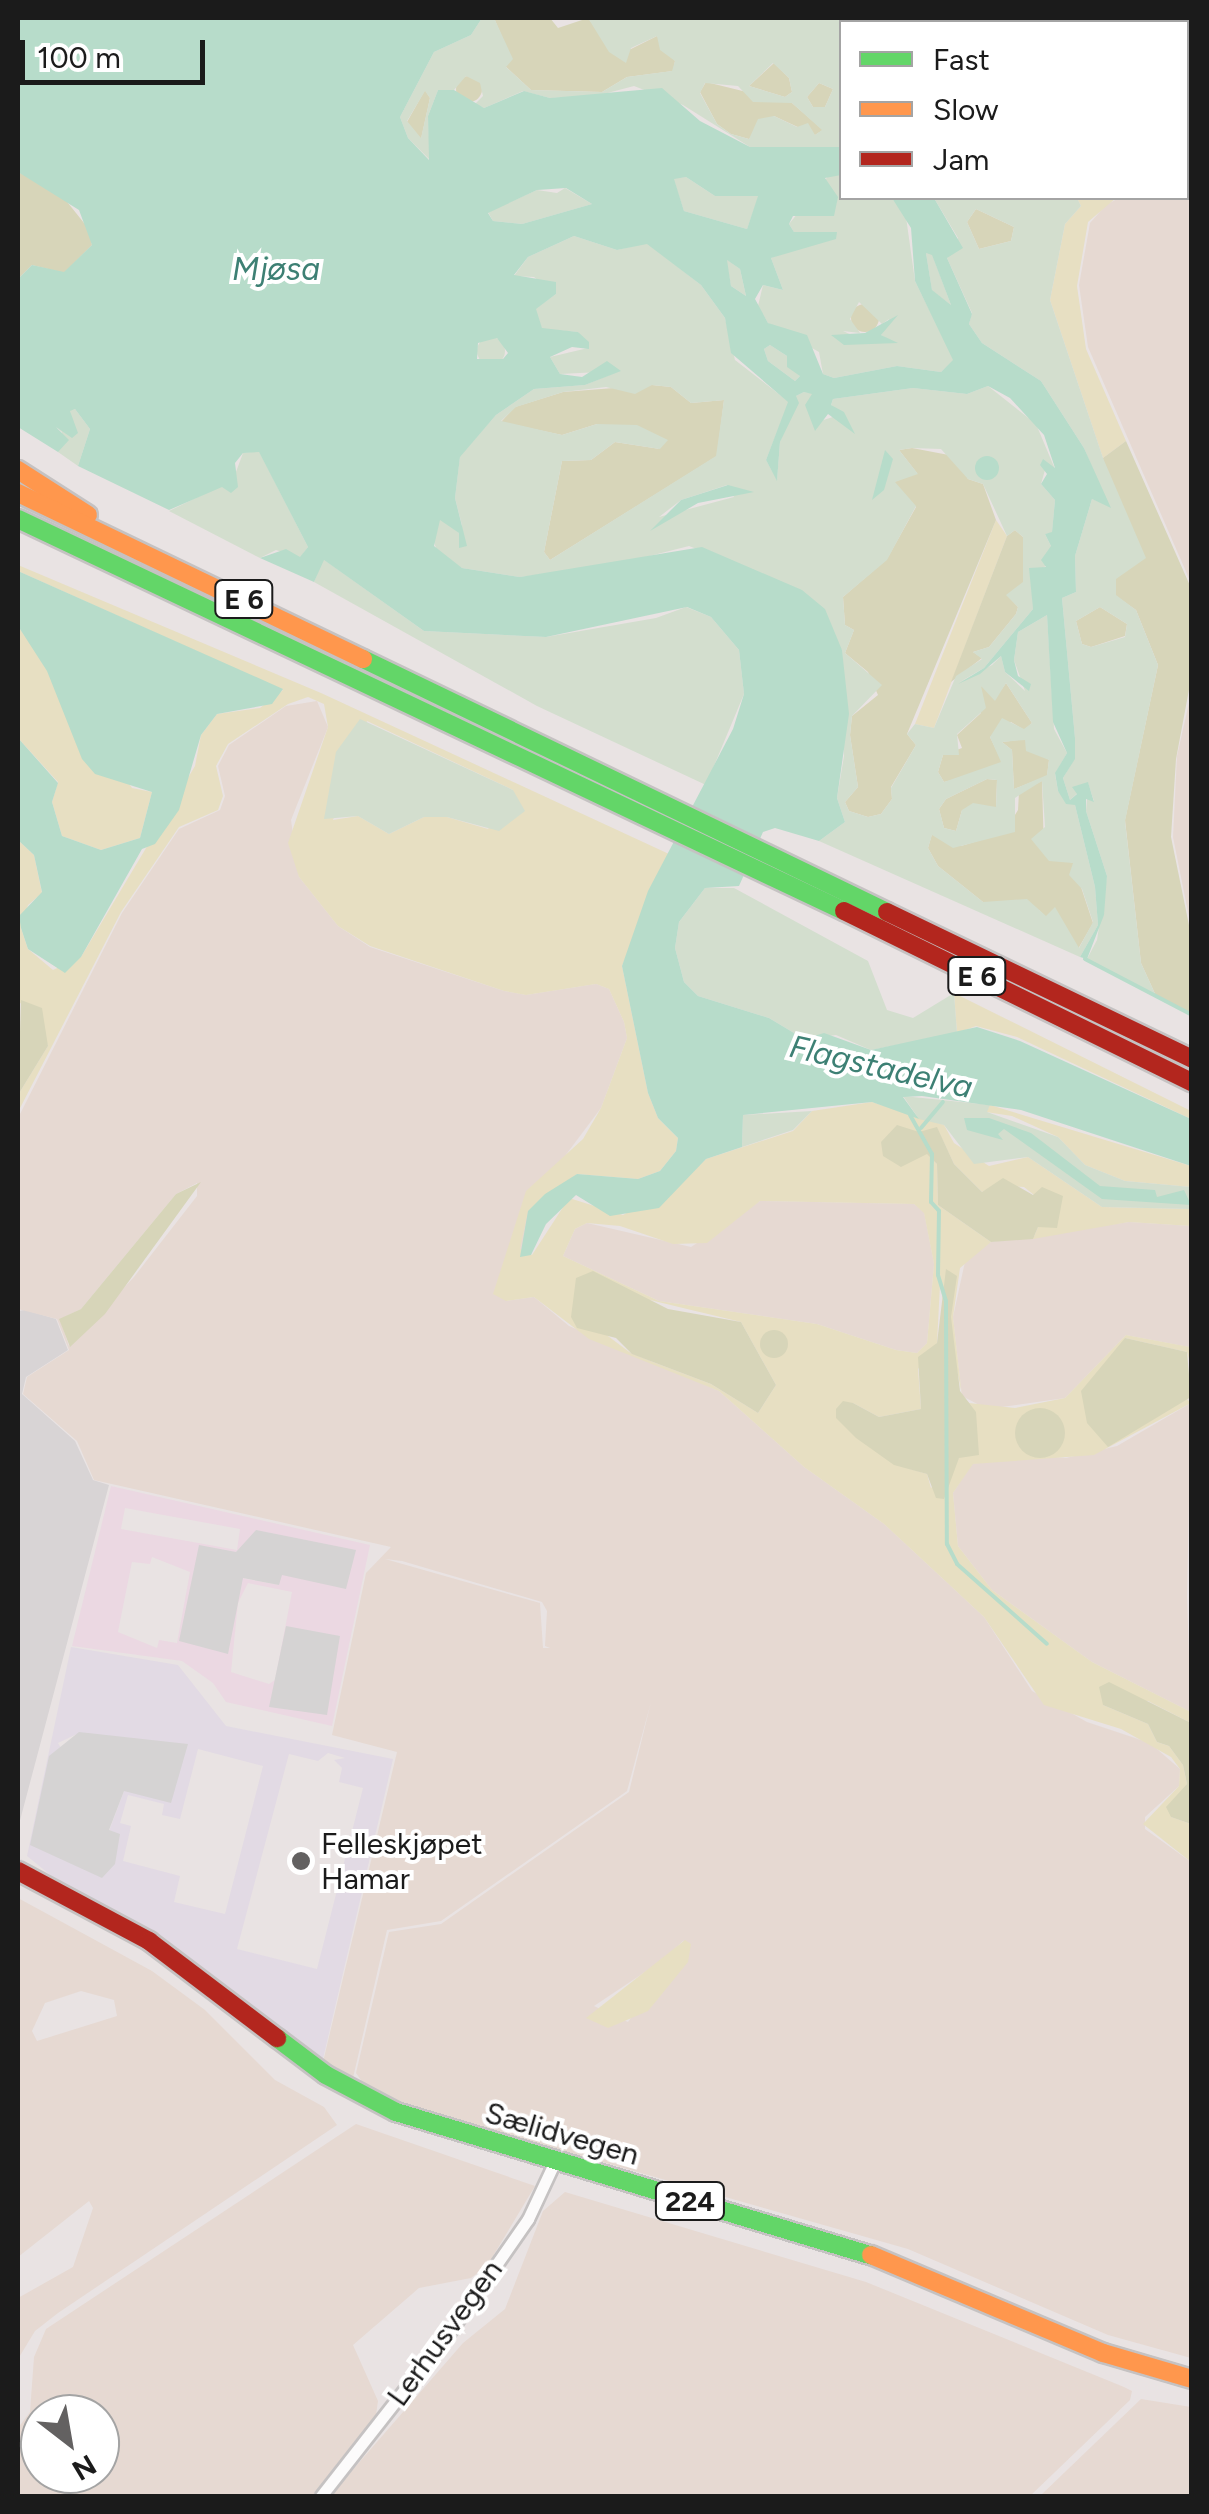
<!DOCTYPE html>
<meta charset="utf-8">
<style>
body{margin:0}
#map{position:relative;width:1209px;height:2514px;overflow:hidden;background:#e9e3e3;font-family:Figtree,sans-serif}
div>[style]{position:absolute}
.residential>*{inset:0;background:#d8d4d5}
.commercial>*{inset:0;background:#ebd8e2}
.industrial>*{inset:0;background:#e2dae4}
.farmland>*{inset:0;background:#e6d9d2}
.grass>*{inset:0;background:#e7dfc2}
.forest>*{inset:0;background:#d7d5b9}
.round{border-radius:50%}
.wetland>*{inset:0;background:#d3dece}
.parking>*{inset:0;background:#d5d3d3}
.water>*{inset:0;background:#b7dcca}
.stream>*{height:4px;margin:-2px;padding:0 2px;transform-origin:2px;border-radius:2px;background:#b7dcca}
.roads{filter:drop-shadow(2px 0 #c5c2c2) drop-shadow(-2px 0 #c5c2c2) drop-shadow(0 2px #c5c2c2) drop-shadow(0 -2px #c5c2c2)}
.street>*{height:11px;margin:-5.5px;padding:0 5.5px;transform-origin:5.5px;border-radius:5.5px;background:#fcfbfb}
.fast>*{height:18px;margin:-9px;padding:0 9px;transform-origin:9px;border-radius:9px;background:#63d668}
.slow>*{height:18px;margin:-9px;padding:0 9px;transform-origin:9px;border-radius:9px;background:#ff974d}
.jam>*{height:18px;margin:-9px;padding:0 9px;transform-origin:9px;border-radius:9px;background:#b3261e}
.dots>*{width:28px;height:28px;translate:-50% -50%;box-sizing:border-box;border:5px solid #fff;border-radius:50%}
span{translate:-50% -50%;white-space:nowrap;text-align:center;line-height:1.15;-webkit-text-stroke:8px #fff;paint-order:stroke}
.shield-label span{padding:2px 8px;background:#fff;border:2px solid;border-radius:8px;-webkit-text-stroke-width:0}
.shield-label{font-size:28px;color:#1b1b1b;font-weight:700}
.poi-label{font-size:30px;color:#1b1b1b}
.left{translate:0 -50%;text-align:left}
.street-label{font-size:30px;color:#1b1b1b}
.water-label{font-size:32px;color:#3d8074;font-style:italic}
.frame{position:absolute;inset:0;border:20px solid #1b1b1b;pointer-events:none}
.legend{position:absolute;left:839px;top:20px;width:350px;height:180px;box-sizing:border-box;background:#fff;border:2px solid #a4a4a4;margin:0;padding:12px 18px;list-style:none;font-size:30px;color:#1b1b1b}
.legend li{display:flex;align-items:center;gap:20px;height:50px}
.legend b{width:50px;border:2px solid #a4a4a4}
.north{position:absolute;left:20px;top:2394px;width:100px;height:100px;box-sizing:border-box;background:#fff;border:2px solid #a4a4a4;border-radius:50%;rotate:149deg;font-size:28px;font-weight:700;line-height:40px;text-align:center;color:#1b1b1b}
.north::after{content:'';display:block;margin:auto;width:35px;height:45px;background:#636161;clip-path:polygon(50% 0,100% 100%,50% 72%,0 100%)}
.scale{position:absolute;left:20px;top:40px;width:185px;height:45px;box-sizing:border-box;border:5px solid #1b1b1b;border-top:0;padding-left:12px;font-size:30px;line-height:35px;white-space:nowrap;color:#1b1b1b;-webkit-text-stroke:8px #fff;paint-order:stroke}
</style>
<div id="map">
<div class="residential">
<div style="clip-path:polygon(25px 1310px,56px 1319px,68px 1350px,26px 1377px,22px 1394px,75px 1441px,93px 1480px,109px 1485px,18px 1828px,18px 1311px)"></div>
</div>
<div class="commercial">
<div style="clip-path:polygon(evenodd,111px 1486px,370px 1545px,332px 1726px,226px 1702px,213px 1683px,182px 1661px,72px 1646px,111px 1486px,125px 1508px,240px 1529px,237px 1550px,121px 1529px,125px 1508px,111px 1486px,253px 1538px,279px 1585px,242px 1578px,236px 1552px,253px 1538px,111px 1486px,152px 1557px,190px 1572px,177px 1643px,159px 1640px,157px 1648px,118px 1632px,132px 1562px,150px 1564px,152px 1557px,111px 1486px,248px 1583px,292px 1592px,275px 1680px,269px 1684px,231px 1672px,238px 1603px,248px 1583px)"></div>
</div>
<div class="industrial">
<div style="clip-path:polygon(evenodd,71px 1647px,178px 1665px,226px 1726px,393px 1759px,322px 2063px,146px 1929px,69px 1890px,27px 1856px,71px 1647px,79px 1733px,156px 1745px,187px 1744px,124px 1791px,109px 1831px,58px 1743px,79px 1733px,71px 1647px,198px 1749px,263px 1766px,225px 1914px,174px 1902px,180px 1876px,123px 1861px,131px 1826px,120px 1823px,128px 1795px,164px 1804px,162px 1815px,180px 1819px,198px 1749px,71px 1647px,328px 1753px,345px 1758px,334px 1760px,342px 1768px,339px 1782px,363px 1788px,317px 1969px,237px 1949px,289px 1754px,318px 1761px,328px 1753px)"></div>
</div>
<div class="farmland">
<div style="clip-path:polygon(1191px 172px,1192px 172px,1191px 583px,1088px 347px,1079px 285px,1090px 223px,1106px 205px,1119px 198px,1186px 198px)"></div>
<div style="clip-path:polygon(1191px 694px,1191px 927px,1173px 837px,1177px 756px)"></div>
<div style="clip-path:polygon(evenodd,317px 701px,328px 727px,291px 820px,299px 877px,338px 926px,370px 947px,504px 991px,526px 995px,596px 984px,609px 989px,624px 1022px,627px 1038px,601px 1108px,562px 1160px,506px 1301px,534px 1297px,569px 1326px,719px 1391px,804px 1467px,884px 1524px,984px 1617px,1032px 1691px,1087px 1722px,1150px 1743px,1180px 1769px,1179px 1786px,1145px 1817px,1145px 1829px,1191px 1862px,1191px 2358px,1108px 2335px,908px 2249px,475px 2126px,380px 2095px,363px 2083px,356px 2073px,389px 1932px,441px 1924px,629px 1792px,651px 1702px,627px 1791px,441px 1921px,387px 1930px,353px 2078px,323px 2062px,397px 1752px,332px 1735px,366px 1573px,391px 1547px,94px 1480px,77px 1441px,23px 1394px,27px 1377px,69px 1350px,57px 1319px,18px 1309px,18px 1118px,122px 913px,179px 829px,220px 810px,225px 796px,218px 766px,229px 745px,286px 706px,317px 701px,197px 1183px,197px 1196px,134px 1277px,69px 1346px,60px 1319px,81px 1309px,176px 1194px,197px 1183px,317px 701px,385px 1559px,402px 1561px,542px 1602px,547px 1611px,545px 1646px,550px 1648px,543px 1648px,540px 1603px,385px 1559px,317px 701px,684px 1940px,628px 2022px,594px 2006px,663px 1960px,684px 1940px)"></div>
<div style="clip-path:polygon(760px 1201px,914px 1204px,924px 1212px,934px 1264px,927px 1343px,917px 1353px,896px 1350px,817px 1324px,659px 1301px,563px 1256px,575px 1229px,587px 1223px,691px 1247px)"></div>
<div style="clip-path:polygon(1129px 1222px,1191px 1226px,1191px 1355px,1189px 1347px,1126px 1335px,1065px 1398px,987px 1409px,962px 1396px,953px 1317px,966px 1257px,991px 1242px)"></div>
<div style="clip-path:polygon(1191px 1403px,1187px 1597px,1191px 1712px,1092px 1662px,992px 1590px,958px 1546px,953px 1493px,972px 1464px,1027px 1455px,1066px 1458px,1117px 1446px)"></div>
<div style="clip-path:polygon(evenodd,18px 1898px,152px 1971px,205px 2010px,275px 2080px,324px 2107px,337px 2125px,58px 2313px,35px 2331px,18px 2359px,18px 2298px,73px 2267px,93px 2208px,89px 2201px,18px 2257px,18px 1898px,81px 1991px,114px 2000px,117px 2016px,37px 2041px,32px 2031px,45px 2003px,81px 1991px)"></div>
<div style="clip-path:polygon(evenodd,356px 2124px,535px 2186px,487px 2266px,471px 2278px,419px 2288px,353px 2345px,378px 2401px,376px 2415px,313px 2496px,18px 2496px,18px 2428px,30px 2412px,34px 2357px,46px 2329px,356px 2124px,40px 2414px,100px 2414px,100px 2474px,40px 2474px,40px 2414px)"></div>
<div style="clip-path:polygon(565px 2192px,866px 2282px,1124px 2387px,1132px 2391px,1130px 2400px,1030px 2496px,330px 2496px,463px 2343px,505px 2309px,543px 2211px)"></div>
<div style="clip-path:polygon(1141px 2399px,1191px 2407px,1191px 2496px,1040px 2496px)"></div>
</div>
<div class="grass">
<div style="clip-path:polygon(1191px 43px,1192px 169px,1187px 170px,1186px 56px)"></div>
<div style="clip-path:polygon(1077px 198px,1116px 198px,1088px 222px,1077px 286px,1086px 349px,1126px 441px,1103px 458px,1050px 300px,1065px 224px,1081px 206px)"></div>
<div style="clip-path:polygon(996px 520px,1007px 536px,934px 728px,915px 724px)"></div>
<div style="clip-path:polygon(evenodd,18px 565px,321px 693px,669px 854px,622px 966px,648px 1093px,658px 1118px,678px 1138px,676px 1151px,660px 1171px,638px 1179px,577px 1174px,528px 1211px,520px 1249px,532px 1255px,569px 1198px,623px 1215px,682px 1182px,706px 1159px,793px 1131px,812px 1111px,872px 1102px,944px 1125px,954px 1143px,989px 1166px,1028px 1157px,1102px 1207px,1191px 1209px,1191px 1226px,1129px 1222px,1033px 1239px,1038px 1227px,1034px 1195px,1024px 1187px,995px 1185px,982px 1192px,954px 1164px,937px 1128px,927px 1153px,937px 1164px,938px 1205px,991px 1242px,960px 1268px,953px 1317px,962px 1396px,969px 1403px,1015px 1408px,1065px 1398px,1126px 1335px,1190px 1347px,1191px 1366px,1187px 1352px,1125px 1338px,1191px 1403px,1094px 1455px,973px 1464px,953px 1493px,958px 1546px,992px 1590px,1092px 1662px,1191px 1712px,1191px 1723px,1148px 1701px,1103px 1705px,1148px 1724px,1157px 1742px,1169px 1746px,1183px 1765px,1187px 1784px,1171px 1817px,1191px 1824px,1191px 1862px,1143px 1824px,1179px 1786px,1180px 1769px,1171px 1757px,1121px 1729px,1044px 1705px,984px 1617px,884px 1524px,804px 1467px,719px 1391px,589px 1339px,534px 1297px,506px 1301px,493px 1294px,526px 1191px,583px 1139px,601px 1108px,627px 1038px,624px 1022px,609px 989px,596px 984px,526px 995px,504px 991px,370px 946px,338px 926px,299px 877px,288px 843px,328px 727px,324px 704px,308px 697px,288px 704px,228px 744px,216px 766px,223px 796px,218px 810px,179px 827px,121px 912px,18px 1112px,18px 1095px,48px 1046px,39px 1019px,18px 1001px,18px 840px,34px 855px,42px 893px,28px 905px,21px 928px,28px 949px,53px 970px,81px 957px,195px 766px,201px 735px,217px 714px,260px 708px,283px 690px,18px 571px,18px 565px,367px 721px,513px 790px,488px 829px,447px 817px,424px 817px,389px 834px,358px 816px,333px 820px,367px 721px,18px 565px,760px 1201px,914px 1204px,924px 1213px,934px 1264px,927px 1343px,917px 1353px,896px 1350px,817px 1324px,659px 1301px,563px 1256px,575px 1229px,587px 1223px,620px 1226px,673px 1244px,707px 1243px,760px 1201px,18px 565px,940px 1285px,963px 1400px,959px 1458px,931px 1488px,927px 1474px,894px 1464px,849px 1427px,853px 1403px,879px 1417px,921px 1409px,918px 1369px,937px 1343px,940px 1285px,18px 565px,650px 1300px,741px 1322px,776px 1385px,758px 1413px,711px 1384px,632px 1354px,604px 1333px,650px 1300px)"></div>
<div style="clip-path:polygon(18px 626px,132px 788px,152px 792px,140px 838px,101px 850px,62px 836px,52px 802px,58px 782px,18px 738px)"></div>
<div style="clip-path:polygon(954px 993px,1191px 1111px,1191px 1119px,1017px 1037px,976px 1026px,957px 1033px)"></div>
<div style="clip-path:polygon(990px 1105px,1191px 1166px,1191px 1187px,1125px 1181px,1085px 1165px,1058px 1137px,1012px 1116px,986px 1112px)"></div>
<div style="clip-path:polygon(685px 1940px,691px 1944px,688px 1962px,648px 2011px,608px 2028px,586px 2018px)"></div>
</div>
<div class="forest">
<div style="clip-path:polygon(494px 18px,550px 18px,558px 28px,588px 18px,606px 42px,631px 49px,657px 36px,675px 61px,673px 71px,627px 77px,602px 92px,531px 90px,505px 66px,509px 53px)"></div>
<div style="clip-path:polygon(994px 18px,1152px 18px,1148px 22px)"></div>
<div style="clip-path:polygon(774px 63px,789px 78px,792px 92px,785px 97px,749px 86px)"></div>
<div class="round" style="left:456px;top:76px;width:26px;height:26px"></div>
<div style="clip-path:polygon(706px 82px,792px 103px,823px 130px,815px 135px,774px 116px,749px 139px,731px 134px,717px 124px,700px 92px)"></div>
<div style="clip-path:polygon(819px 83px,833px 89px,825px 107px,813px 107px,807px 97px)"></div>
<div style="clip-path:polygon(425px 90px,430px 98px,421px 139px,407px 122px)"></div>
<div style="clip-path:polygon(18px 172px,60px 193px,88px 228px,92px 245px,64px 273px,32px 265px,18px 279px)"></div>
<div style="clip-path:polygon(976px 209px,1014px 227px,1011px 241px,979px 249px,967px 222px)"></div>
<div class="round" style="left:851px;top:304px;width:28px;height:28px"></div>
<div style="clip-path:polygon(652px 385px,671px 387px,691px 403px,724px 400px,717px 456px,550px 560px,544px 552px,562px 461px,591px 460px,615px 442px,660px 449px,597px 424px,562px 435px,501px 422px,515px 407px,563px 392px)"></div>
<div style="clip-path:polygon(1126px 441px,1191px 588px,1191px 679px,1176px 759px,1171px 837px,1191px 935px,1191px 1013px,1157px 998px,1141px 963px,1125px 820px,1158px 665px,1136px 610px,1116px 596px,1103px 458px)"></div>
<div style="clip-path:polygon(912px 448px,954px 456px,968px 479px,983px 484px,996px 520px,907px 734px,916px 745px,891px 787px,892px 799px,881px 814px,868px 817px,849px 811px,845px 802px,858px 787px,850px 735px,852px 716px,878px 695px,868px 672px,845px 653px,854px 630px,845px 625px,843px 597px,887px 559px,916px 507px,894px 482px,917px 473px,899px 450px)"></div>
<div style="clip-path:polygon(1015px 530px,1023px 537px,1023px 583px,1007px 595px,1018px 607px,1016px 614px,989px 647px,973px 652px,982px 658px,951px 682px,1007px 536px)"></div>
<div style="clip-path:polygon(1100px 607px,1127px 624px,1125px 636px,1091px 647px,1082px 644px,1076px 621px)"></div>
<div style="clip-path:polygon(1006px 683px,1032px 723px,1024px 730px,1011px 722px,990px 737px,1002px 762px,995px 769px,944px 782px,938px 772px,943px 755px,962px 748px,957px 735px,981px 713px,981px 686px,999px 693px)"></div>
<div style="clip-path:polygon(1025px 739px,1049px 760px,1047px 776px,1014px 789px,1012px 750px,1002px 742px)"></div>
<div style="clip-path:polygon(987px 779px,997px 780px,996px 807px,962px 810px,956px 831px,944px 828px,939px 809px,946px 799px)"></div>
<div style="clip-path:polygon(1042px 781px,1044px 852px,1073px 863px,1093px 923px,1078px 949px,1039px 910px,983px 902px,938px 866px,928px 848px,932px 834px,961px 846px,1004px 833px,1018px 810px,1019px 792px)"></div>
<div style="clip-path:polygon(21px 1000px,42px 1008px,48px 1046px,18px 1095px)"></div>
<div style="clip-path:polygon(897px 1125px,919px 1132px,937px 1127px,954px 1164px,982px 1192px,1003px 1178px,1033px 1195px,1042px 1187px,1063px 1196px,1057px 1228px,1038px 1227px,1033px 1239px,991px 1242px,938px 1205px,937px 1164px,927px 1154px,901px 1167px,883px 1156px,881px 1142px)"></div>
<div style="clip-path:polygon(201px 1182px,105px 1314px,70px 1347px,59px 1319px,81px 1309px,176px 1194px)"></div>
<div style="clip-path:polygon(946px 1269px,957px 1276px,951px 1317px,960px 1391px,976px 1412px,979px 1455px,959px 1458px,944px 1499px,936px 1498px,927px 1474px,894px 1465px,856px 1438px,836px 1418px,836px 1409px,843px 1401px,853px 1403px,879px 1417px,921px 1409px,918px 1357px,937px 1343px)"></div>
<div style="clip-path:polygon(593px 1271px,668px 1309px,741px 1322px,776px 1385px,758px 1413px,711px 1384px,632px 1354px,616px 1338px,577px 1328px,571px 1317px,576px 1278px)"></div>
<div class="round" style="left:760px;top:1330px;width:28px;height:28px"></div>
<div style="clip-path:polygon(1125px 1338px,1187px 1352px,1191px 1397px,1108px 1447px,1087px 1423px,1081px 1391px)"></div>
<div class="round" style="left:1015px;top:1408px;width:50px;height:50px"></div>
<div style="clip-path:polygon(1109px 1682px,1191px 1723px,1191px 1824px,1171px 1817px,1166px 1807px,1187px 1784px,1183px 1765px,1169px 1746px,1157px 1742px,1148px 1724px,1103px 1705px,1099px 1687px)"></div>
</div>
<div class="wetland">
<div style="clip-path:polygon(evenodd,482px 18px,494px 18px,513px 59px,506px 67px,531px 90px,602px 92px,627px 77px,672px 71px,675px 61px,660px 50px,657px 36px,631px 48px,626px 63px,609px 52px,588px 18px,884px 18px,842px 22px,841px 147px,750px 147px,683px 105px,634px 86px,596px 96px,550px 98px,523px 91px,484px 108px,475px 104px,483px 96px,480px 83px,466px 76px,454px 90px,438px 90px,428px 116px,430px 160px,408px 138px,400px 117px,434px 52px,471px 35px,482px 18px,773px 63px,789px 78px,792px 92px,785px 97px,749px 86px,773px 63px,482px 18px,705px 83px,738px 86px,753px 102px,792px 103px,822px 130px,815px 135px,808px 123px,797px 127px,774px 116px,758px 119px,749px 139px,731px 134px,717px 124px,700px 93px,705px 83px,482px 18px,819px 83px,833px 89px,825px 107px,813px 107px,807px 97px,819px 83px,482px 18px,425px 91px,430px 98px,421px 138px,407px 121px,425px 91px)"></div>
<div style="clip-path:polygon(895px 18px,994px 18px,1001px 22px,902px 22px)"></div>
<div style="clip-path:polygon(evenodd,830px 174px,841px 175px,842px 198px,892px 198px,906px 217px,915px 281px,954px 360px,941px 372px,897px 366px,834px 378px,823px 374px,819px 352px,768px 323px,758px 306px,763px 285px,783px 290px,771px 258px,836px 232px,794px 232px,789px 224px,830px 174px,859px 302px,882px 324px,889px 319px,881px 335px,895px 343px,867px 342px,843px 331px,860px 333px,850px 319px,859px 302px)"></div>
<div style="clip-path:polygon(686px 177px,715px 196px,759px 196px,747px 229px,684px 211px,673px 178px)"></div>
<div style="clip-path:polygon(565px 188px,592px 204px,522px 224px,493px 221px,488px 212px,537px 190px,557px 193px)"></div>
<div style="clip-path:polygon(evenodd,934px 198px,1077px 198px,1081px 206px,1065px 224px,1050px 300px,1103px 458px,1146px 558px,1116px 579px,1116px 595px,1136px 610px,1158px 665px,1125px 821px,1141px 963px,1157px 998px,1087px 959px,1097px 940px,1107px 876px,1086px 811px,1087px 799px,1094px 801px,1088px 783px,1070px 800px,1063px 778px,1075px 758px,1075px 738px,1062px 598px,1076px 592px,1075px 556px,1092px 499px,1108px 505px,1084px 448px,1041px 381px,982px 343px,969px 324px,972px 313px,947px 258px,958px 238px,934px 198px,976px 209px,1014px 227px,1011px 241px,979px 249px,967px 222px,976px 209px,934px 198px,1100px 607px,1127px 624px,1125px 637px,1091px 647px,1082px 644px,1076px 621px,1100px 607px)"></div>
<div style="clip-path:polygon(evenodd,574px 236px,617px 250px,647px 243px,701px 285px,725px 318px,735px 360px,789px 402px,766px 460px,777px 480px,780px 442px,796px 396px,804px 392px,812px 393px,814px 423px,836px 416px,854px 432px,831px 405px,833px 399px,913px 388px,967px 394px,988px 386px,1036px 424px,1055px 469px,1047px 463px,1041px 484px,1055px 500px,1052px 533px,1045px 534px,1051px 546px,1048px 564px,1032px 577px,1033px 609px,984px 668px,958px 683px,992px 665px,1001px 656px,1005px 672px,1025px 691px,1014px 660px,1018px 632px,1047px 615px,1054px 729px,1067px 753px,1055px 774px,1058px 791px,1075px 805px,1095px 887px,1098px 925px,1080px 957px,819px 841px,845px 822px,837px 798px,844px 756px,842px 650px,784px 583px,689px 546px,610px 566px,520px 577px,462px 568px,438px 554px,433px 539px,439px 520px,449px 520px,459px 533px,462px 525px,455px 498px,460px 456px,496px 415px,534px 389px,585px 385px,619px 371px,560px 374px,550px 357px,588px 348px,578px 332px,542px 329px,535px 309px,556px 294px,534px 277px,514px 276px,528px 257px,574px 236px,652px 385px,671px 387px,691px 403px,724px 400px,716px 456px,550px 560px,544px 552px,562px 461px,591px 460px,615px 442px,660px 449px,668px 440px,637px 425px,597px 424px,562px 435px,501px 421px,516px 407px,563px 392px,606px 387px,635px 394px,652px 385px,574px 236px,912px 448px,941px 449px,968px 479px,983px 484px,1007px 536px,1015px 530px,1023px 537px,1023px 582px,1006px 595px,1018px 607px,1016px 614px,989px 647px,973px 652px,982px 659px,956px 676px,934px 728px,915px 724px,907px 734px,916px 745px,891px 788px,892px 799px,881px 814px,868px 817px,849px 811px,845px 802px,858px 787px,850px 735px,852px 716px,882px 685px,845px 653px,854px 630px,845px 625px,843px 597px,887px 560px,916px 506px,895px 482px,918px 474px,899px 450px,912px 448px,574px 236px,727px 485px,734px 497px,659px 517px,681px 500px,727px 485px,574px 236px,1006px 683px,1032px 723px,1024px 729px,1002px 718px,990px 737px,1001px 762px,944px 782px,938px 772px,943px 755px,959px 755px,957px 734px,986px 708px,981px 686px,995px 701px,1006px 683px,574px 236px,1025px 740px,1026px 751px,1049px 760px,1047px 775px,1014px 789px,1012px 750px,1002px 742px,1025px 740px,574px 236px,987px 779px,997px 780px,996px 807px,973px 803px,962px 810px,956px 831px,944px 828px,939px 809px,946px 799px,987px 779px,574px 236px,1042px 781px,1045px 827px,1031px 839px,1049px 861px,1073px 863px,1069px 875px,1082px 889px,1093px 922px,1079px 948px,1055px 907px,1046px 916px,1027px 899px,983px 902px,938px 866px,928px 848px,932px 835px,953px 848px,1015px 832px,1015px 798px,1042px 781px)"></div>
<div style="clip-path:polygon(926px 253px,932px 254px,951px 305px,932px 291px)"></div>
<div style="clip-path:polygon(726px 259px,740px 269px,746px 296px,731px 286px)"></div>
<div class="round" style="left:477px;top:337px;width:28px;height:28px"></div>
<div style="clip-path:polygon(770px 345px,787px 356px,800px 376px,795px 381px,768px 361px,764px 349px)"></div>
<div style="clip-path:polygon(75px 409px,90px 429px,78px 466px,58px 452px,62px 432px,55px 426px,72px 437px,70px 410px)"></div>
<div style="clip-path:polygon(259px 451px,308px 547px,300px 558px,276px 550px,260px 558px,169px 511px,233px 480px,243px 453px)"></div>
<div style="clip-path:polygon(323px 559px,424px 631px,546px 637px,656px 618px,686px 607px,711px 617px,739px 650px,744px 694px,706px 785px,537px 706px,314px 582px)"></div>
<div style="clip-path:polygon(360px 719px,513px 790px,525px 811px,499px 831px,447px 817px,424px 817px,389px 834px,358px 816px,324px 819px,336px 752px)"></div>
<div style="clip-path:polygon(705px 888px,734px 888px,868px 961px,887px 1010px,913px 1018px,954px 993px,957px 1033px,871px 1050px,836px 1035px,804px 1039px,769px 1018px,698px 996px,684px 982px,675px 948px,679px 922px)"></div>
<div style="clip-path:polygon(903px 1096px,990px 1105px,987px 1112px,1058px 1137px,1085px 1165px,1125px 1181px,1191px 1187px,1191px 1209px,1102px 1207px,1028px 1157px,974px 1164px,944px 1125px,919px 1119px)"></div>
<div style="clip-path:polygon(812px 1111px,793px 1130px,742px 1147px,743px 1115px)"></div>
</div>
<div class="parking">
<div style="clip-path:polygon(256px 1530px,356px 1550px,346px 1589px,282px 1575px,279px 1585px,243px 1578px,228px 1654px,179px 1641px,199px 1545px,236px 1552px)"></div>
<div style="clip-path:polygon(286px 1626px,340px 1636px,327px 1715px,269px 1707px)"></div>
<div style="clip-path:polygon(79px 1732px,188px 1744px,171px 1803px,124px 1791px,109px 1830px,120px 1834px,115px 1864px,102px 1878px,30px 1845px,49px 1756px)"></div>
</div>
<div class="water">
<div style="clip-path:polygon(evenodd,18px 18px,482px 18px,471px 35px,434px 52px,400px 117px,408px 138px,429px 160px,428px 116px,438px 90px,454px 90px,484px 108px,524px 91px,550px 98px,662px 88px,700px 121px,750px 147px,841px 147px,841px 175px,825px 178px,838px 197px,834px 216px,793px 216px,789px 224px,794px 232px,837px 232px,836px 239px,771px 258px,783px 290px,763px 285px,755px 299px,768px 323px,807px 335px,823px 374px,834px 378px,897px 366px,941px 372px,953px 360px,915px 281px,911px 228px,892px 198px,934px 198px,963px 248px,947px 258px,972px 314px,969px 324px,982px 343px,1041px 381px,1084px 448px,1111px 508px,1092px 499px,1075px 556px,1076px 592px,1062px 598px,1075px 738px,1075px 759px,1063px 778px,1070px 800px,1077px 794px,1072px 787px,1088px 782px,1094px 802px,1086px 799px,1086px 811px,1107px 876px,1104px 915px,1087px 959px,1080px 957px,1098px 925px,1095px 887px,1075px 805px,1066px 804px,1058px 791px,1055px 773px,1067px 753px,1053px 722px,1047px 615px,1018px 632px,1014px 660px,1018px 676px,1031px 684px,1029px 691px,1005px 672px,1001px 656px,980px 674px,958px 684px,984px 668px,1033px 609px,1029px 568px,1046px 567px,1041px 560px,1051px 546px,1045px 534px,1052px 532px,1055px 500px,1041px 484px,1047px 474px,1040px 465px,1043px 459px,1055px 468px,1044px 435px,1010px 398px,988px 386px,967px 394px,913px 388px,833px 399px,831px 405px,844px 412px,855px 434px,828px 414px,815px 431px,805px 405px,812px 394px,804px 392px,796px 396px,799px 403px,780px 442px,777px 481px,766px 460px,788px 402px,731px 353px,725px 318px,701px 285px,647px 244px,617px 250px,574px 236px,528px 257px,514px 275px,556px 282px,556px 294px,536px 309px,542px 328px,578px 332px,589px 342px,589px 349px,572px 347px,550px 357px,560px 374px,582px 377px,607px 361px,621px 371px,585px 385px,534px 389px,496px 415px,460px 457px,455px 498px,467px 546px,459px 548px,459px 533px,440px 520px,434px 546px,462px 568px,520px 577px,702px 547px,802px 590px,825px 609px,842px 650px,849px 714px,837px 798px,845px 822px,819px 841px,775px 828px,763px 832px,739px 886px,705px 888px,679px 922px,675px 948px,684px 982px,698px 996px,769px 1018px,804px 1039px,824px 1033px,871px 1050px,977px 1027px,1020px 1041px,1191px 1119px,1191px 1166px,1021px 1110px,922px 1096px,903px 1097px,919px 1119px,872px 1102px,743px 1115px,742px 1147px,706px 1159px,659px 1208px,610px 1216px,576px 1195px,546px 1224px,531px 1255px,520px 1257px,528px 1211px,545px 1194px,577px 1174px,638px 1179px,660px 1171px,676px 1151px,678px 1138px,658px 1118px,648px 1093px,622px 966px,648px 891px,733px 729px,744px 694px,739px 650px,711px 617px,687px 607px,546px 637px,424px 631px,324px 560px,314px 582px,260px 558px,286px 549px,300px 557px,308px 547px,259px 452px,243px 453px,235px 463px,238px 487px,231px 493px,222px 487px,169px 510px,78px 466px,90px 429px,75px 409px,70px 411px,78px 433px,72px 438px,56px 427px,69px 440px,58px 452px,18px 427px,18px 279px,32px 265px,64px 272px,92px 245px,79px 210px,18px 172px,18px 18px,686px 177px,715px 196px,758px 196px,747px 229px,684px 211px,674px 179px,686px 177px,18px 18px,566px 188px,592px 204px,522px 224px,493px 221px,488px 213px,537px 190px,566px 188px,18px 18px,926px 253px,932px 255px,951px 305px,932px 290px,926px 253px,18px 18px,727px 260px,740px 269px,746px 296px,731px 286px,727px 260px,18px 18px,497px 338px,508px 353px,503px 359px,477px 359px,478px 343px,497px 338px,18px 18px,770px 345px,787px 356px,787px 367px,800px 376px,795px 381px,768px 361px,764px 349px,770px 345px)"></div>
<div style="clip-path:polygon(898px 315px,881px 335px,898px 343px,844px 345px,831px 335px,865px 333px)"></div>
<div style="clip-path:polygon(885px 450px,893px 459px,884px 490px,872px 500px)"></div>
<div class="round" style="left:975px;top:456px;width:24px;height:24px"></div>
<div style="clip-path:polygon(728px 485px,754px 492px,698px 503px,650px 531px,681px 500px)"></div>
<div style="clip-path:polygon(18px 571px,283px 689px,272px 704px,217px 714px,201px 735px,179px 810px,155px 844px,142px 849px,81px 957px,65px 973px,28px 949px,21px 928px,19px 916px,42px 892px,34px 855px,18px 840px,18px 738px,58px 783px,52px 802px,62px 836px,101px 850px,140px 838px,152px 792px,95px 774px,82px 759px,47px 671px,18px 626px)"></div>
<div style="clip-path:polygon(964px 1118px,989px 1118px,1031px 1133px,1100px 1186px,1155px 1190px,1157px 1197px,1184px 1190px,1191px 1205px,1102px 1199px,1004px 1129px,998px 1134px,1003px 1140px,967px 1130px)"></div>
</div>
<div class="stream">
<div style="left:1085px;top:959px;width:121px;rotate:27.6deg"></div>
<div style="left:910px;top:1115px;width:45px;rotate:60.6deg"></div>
<div style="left:932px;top:1154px;width:48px;rotate:91.2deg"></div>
<div style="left:931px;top:1202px;width:12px;rotate:48deg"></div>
<div style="left:939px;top:1211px;width:64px;rotate:90.9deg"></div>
<div style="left:938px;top:1275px;width:27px;rotate:73deg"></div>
<div style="left:946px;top:1301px;width:243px;rotate:89.8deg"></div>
<div style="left:947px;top:1544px;width:22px;rotate:63deg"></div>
<div style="left:957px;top:1564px;width:120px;rotate:41.6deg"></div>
<div style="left:921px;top:1128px;width:34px;rotate:-50deg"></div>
</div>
<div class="roads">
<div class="street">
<div style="left:321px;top:2496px;width:206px;rotate:-51.9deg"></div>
<div style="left:448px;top:2334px;width:140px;rotate:-55.2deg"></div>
<div style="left:528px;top:2219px;width:64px;rotate:-65deg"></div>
</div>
<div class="fast">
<div style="left:18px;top:519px;width:914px;rotate:25.39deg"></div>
<div style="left:363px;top:659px;width:582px;rotate:25.77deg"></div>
<div style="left:277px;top:2038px;width:61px;rotate:37.1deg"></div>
<div style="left:326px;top:2075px;width:79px;rotate:27.9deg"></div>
<div style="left:396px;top:2112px;width:496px;rotate:16.8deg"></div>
</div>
<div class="slow">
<div style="left:18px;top:470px;width:83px;rotate:32.7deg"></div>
<div style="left:18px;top:493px;width:383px;rotate:25.7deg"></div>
<div style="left:871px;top:2255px;width:252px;rotate:22.9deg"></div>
<div style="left:1103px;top:2353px;width:93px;rotate:16.3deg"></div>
</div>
<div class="jam">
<div style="left:844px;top:911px;width:388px;rotate:26.2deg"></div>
<div style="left:887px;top:912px;width:339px;rotate:25.7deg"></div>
<div style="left:18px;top:1871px;width:149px;rotate:28.1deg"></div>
<div style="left:149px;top:1941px;width:161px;rotate:37.2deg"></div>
</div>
</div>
<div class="dots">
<div style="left:301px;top:1861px;background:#636161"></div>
</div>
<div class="shield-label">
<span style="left:244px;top:599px">E 6</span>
<span style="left:977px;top:976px">E 6</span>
<span style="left:690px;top:2201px">224</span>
</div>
<div class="poi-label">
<span class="left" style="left:321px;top:1861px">Felleskjøpet<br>Hamar</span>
</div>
<div class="street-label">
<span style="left:562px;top:2134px;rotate:16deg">Sælidvegen</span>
<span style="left:445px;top:2333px;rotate:-54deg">Lerhusvegen</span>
</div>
<div class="water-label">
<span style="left:276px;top:269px">Mjøsa</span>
<span style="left:881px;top:1067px;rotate:13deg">Flagstadelva</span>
</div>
<div class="frame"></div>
<ul class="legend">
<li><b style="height:12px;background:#63d668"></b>Fast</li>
<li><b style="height:12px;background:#ff974d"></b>Slow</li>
<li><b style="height:12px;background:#b3261e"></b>Jam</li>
</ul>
<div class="north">N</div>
<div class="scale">100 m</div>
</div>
